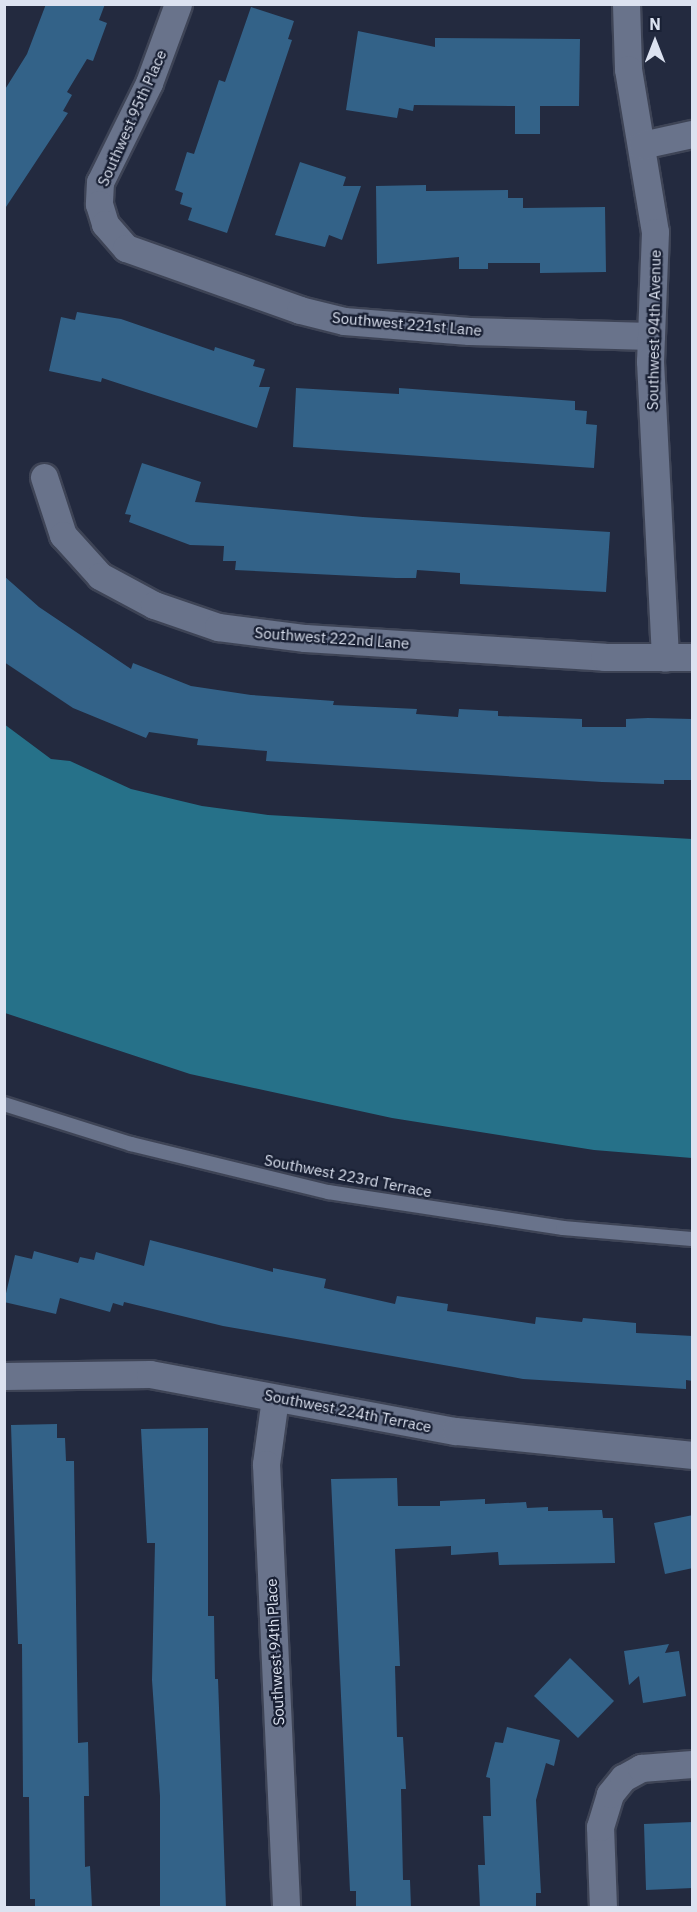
<!DOCTYPE html>
<style>
body{margin:0}
#map{position:relative;width:697px;height:1912px;overflow:hidden;background:#232a3f;font-family:"IBM Plex Sans",sans-serif}
div>[style]{position:absolute}
.water>*{inset:0;background:#267189}
.building>*{inset:0;background:#336288}
.roads{filter:drop-shadow(2px 0 #3e4456) drop-shadow(-2px 0 #3e4456) drop-shadow(0 2px #3e4456) drop-shadow(0 -2px #3e4456)}
.service>*{height:14px;margin:-7px;padding:0 7px;transform-origin:7px;border-radius:7px;background:#69738b}
.minor>*{height:27px;margin:-13.5px;padding:0 13.5px;transform-origin:13.5px;border-radius:13.5px;background:#69738b}
span{translate:-50% -50%;white-space:nowrap;text-align:center;line-height:1.15;-webkit-text-stroke:4.5px #192034;paint-order:stroke}
.street-label{font-size:15px;color:#dce2f0}
.frame{position:absolute;inset:0;border:6px solid #dce2f0;pointer-events:none}
.north{position:absolute;left:625px;top:12px;width:60px;height:60px;-webkit-text-stroke:4px #192034;paint-order:stroke;rotate:0deg;font-size:16px;font-weight:700;line-height:24px;text-align:center;color:#dce2f0}
.north::after{content:'';display:block;margin:auto;width:21px;height:27px;background:#dce2f0;clip-path:polygon(50% 0,100% 100%,50% 72%,0 100%)}
</style>
<div id="map">
<div class="water">
<div style="clip-path:polygon(4px 724px,51px 759px,70px 761px,131px 789px,202px 806px,268px 815px,692px 839px,692px 1158px,594px 1150px,392px 1118px,190px 1074px,5px 1013px)"></div>
</div>
<div class="building">
<div style="clip-path:polygon(46px 4px,105px 4px,99px 20px,107px 23px,93px 61px,87px 59px,67px 92px,72px 95px,63px 111px,68px 113px,4px 210px,4px 91px,27px 54px)"></div>
<div style="clip-path:polygon(251px 7px,294px 21px,288px 39px,292px 40px,227px 233px,188px 220px,192px 208px,180px 204px,183px 193px,175px 190px,187px 152px,194px 154px,219px 80px,225px 82px)"></div>
<div style="clip-path:polygon(358px 31px,435px 47px,435px 38px,580px 39px,579px 106px,540px 106px,540px 134px,515px 134px,515px 106px,414px 105px,413px 111px,399px 108px,397px 118px,346px 110px)"></div>
<div style="clip-path:polygon(300px 162px,346px 177px,343px 186px,361px 186px,342px 240px,329px 235px,325px 247px,275px 235px)"></div>
<div style="clip-path:polygon(426px 185px,426px 191px,508px 190px,508px 198px,523px 198px,523px 208px,605px 207px,606px 272px,540px 273px,540px 263px,488px 263px,488px 269px,459px 269px,459px 257px,377px 264px,376px 186px)"></div>
<div style="clip-path:polygon(77px 312px,121px 319px,214px 351px,215px 347px,255px 360px,253px 366px,265px 369px,259px 387px,270px 387px,257px 428px,102px 378px,101px 382px,49px 371px,61px 317px,75px 320px)"></div>
<div style="clip-path:polygon(296px 388px,399px 394px,399px 388px,575px 401px,575px 410px,587px 411px,586px 424px,597px 425px,594px 468px,293px 447px)"></div>
<div style="clip-path:polygon(142px 463px,201px 482px,195px 502px,363px 517px,610px 532px,606px 592px,460px 584px,460px 573px,417px 570px,416px 578px,396px 578px,235px 570px,236px 561px,223px 561px,224px 546px,190px 545px,129px 522px,131px 515px,125px 514px)"></div>
<div style="clip-path:polygon(4px 576px,39px 607px,131px 669px,133px 663px,191px 686px,251px 695px,334px 701px,333px 705px,417px 709px,416px 714px,458px 717px,459px 709px,498px 711px,498px 716px,582px 719px,582px 727px,626px 727px,626px 719px,648px 718px,693px 719px,693px 780px,664px 780px,664px 784px,602px 782px,266px 761px,267px 751px,197px 745px,198px 739px,149px 732px,146px 738px,73px 708px,4px 662px)"></div>
<div style="clip-path:polygon(150px 1240px,273px 1272px,273px 1268px,326px 1279px,324px 1288px,395px 1304px,397px 1296px,448px 1304px,447px 1311px,535px 1324px,536px 1317px,582px 1322px,583px 1318px,636px 1323px,636px 1333px,693px 1336px,693px 1381px,686px 1380px,686px 1389px,523px 1379px,223px 1326px,124px 1302px,123px 1306px,113px 1303px,110px 1312px,60px 1298px,56px 1314px,4px 1302px,15px 1255px,32px 1259px,34px 1251px,78px 1263px,80px 1257px,94px 1260px,96px 1252px,144px 1266px)"></div>
<div style="clip-path:polygon(57px 1424px,57px 1438px,65px 1438px,66px 1461px,74px 1461px,78px 1743px,88px 1742px,89px 1796px,84px 1796px,85px 1867px,90px 1866px,92px 1908px,35px 1908px,35px 1899px,30px 1899px,29px 1797px,23px 1797px,22px 1644px,18px 1644px,11px 1425px)"></div>
<div style="clip-path:polygon(208px 1428px,208px 1616px,214px 1616px,215px 1679px,218px 1679px,226px 1908px,160px 1908px,160px 1796px,152px 1680px,155px 1543px,147px 1543px,141px 1429px)"></div>
<div style="clip-path:polygon(397px 1478px,398px 1506px,440px 1506px,440px 1501px,485px 1499px,485px 1504px,526px 1502px,527px 1508px,548px 1507px,548px 1511px,602px 1510px,603px 1518px,613px 1518px,615px 1563px,499px 1565px,498px 1552px,451px 1555px,451px 1546px,395px 1549px,400px 1666px,395px 1666px,397px 1737px,403px 1737px,406px 1789px,401px 1789px,403px 1880px,410px 1880px,411px 1908px,356px 1908px,356px 1891px,350px 1891px,331px 1479px)"></div>
<div style="clip-path:polygon(693px 1515px,693px 1568px,665px 1574px,654px 1523px)"></div>
<div style="clip-path:polygon(669px 1644px,665px 1653px,679px 1651px,686px 1696px,643px 1703px,639px 1676px,629px 1685px,624px 1651px)"></div>
<div style="clip-path:polygon(570px 1658px,614px 1701px,578px 1738px,534px 1696px)"></div>
<div style="clip-path:polygon(507px 1727px,560px 1740px,554px 1766px,546px 1763px,536px 1800px,541px 1893px,536px 1893px,536px 1908px,480px 1908px,478px 1865px,485px 1865px,483px 1816px,491px 1816px,490px 1778px,486px 1777px,495px 1742px,503px 1743px)"></div>
<div style="clip-path:polygon(693px 1822px,693px 1888px,646px 1890px,644px 1824px)"></div>
</div>
<div class="roads">
<div class="service">
<div style="left:4px;top:1104px;width:133px;rotate:17.5deg"></div>
<div style="left:131px;top:1144px;width:203px;rotate:13.7deg"></div>
<div style="left:328px;top:1192px;width:238px;rotate:8.7deg"></div>
<div style="left:563px;top:1228px;width:129px;rotate:4.9deg"></div>
</div>
<div class="minor">
<div style="left:178px;top:4px;width:84px;rotate:110.2deg"></div>
<div style="left:149px;top:83px;width:110px;rotate:116.3deg"></div>
<div style="left:100px;top:182px;width:22px;rotate:93deg"></div>
<div style="left:99px;top:204px;width:21px;rotate:73deg"></div>
<div style="left:105px;top:224px;width:32px;rotate:49deg"></div>
<div style="left:126px;top:248px;width:185px;rotate:19.6deg"></div>
<div style="left:300px;top:310px;width:45px;rotate:14deg"></div>
<div style="left:344px;top:321px;width:125px;rotate:4.6deg"></div>
<div style="left:469px;top:331px;width:182px;rotate:1.6deg"></div>
<div style="left:626px;top:4px;width:65px;rotate:88.2deg"></div>
<div style="left:628px;top:69px;width:165px;rotate:80.6deg"></div>
<div style="left:655px;top:232px;width:129px;rotate:92.2deg"></div>
<div style="left:650px;top:361px;width:297px;rotate:87.1deg"></div>
<div style="left:642px;top:145px;width:51px;rotate:-12.4deg"></div>
<div style="left:44px;top:477px;width:61px;rotate:71.9deg"></div>
<div style="left:63px;top:535px;width:55px;rotate:47.9deg"></div>
<div style="left:100px;top:576px;width:61px;rotate:28.2deg"></div>
<div style="left:154px;top:605px;width:68px;rotate:19deg"></div>
<div style="left:218px;top:627px;width:88px;rotate:7.2deg"></div>
<div style="left:305px;top:638px;width:300px;rotate:3.6deg"></div>
<div style="left:604px;top:657px;width:88px"></div>
<div style="left:4px;top:1376px;width:146px;rotate:-0.8deg"></div>
<div style="left:150px;top:1374px;width:311px;rotate:10.6deg"></div>
<div style="left:456px;top:1431px;width:237px;rotate:5.8deg"></div>
<div style="left:275px;top:1398px;width:67px;rotate:97.8deg"></div>
<div style="left:266px;top:1464px;width:444px;rotate:87.4deg"></div>
<div style="left:603px;top:1908px;width:81px;rotate:-92.1deg"></div>
<div style="left:600px;top:1827px;width:34px;rotate:-73deg"></div>
<div style="left:610px;top:1794px;width:21px;rotate:-51deg"></div>
<div style="left:623px;top:1778px;width:21px;rotate:-29deg"></div>
<div style="left:641px;top:1768px;width:51px;rotate:-4.5deg"></div>
</div>
</div>
<div class="street-label">
<span style="left:132px;top:118px;rotate:-66deg">Southwest 95th Place</span>
<span style="left:407px;top:324px;rotate:5deg">Southwest 221st Lane</span>
<span style="left:654px;top:330px;rotate:-89deg">Southwest 94th Avenue</span>
<span style="left:332px;top:638px;rotate:4deg">Southwest 222nd Lane</span>
<span style="left:348px;top:1176px;rotate:11deg">Southwest 223rd Terrace</span>
<span style="left:348px;top:1411px;rotate:11deg">Southwest 224th Terrace</span>
<span style="left:275px;top:1652px;rotate:-93deg">Southwest 94th Place</span>
</div>
<div class="frame"></div>
<div class="north">N</div>
</div>
